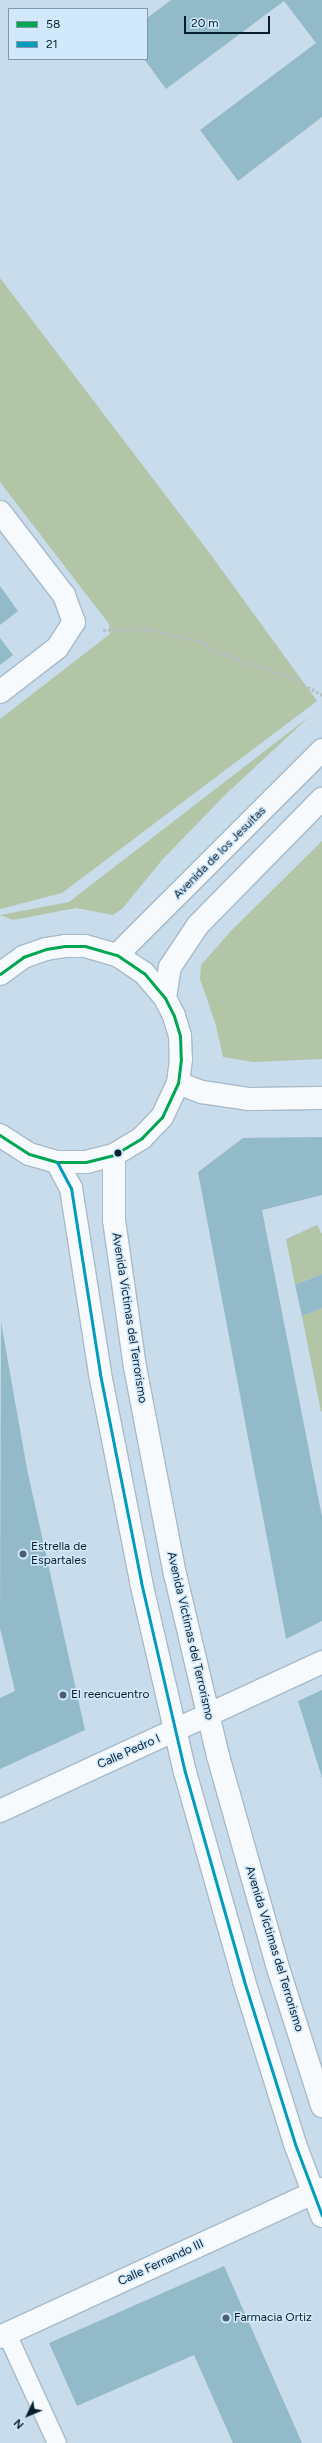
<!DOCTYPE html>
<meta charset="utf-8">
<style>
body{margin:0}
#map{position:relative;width:322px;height:2443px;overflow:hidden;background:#c9dceb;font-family:Figtree,sans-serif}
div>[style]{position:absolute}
.green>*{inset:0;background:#b2c5a6}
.building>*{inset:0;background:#93bac9}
.path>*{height:2.5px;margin-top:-1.25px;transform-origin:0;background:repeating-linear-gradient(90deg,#b6c0c5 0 3px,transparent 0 5px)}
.roads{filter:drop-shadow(1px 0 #a7bac9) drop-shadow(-1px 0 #a7bac9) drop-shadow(0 1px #a7bac9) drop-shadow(0 -1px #a7bac9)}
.pedestrian>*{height:18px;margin:-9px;padding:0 9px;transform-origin:9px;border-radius:9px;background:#f7fafc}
.minor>*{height:22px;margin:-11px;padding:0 11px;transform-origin:11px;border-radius:11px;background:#f7fafc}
.bus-1>*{height:3px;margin:-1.5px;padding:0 1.5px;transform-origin:1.5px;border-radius:1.5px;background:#00a651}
.bus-2>*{height:3px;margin:-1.5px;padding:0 1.5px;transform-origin:1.5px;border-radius:1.5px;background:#019bbe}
.dots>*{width:11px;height:11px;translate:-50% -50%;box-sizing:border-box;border:2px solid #d2e9fc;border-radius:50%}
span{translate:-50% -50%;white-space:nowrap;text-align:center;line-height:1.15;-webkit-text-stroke:3px #d2e9fc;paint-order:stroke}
.street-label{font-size:12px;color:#061e2e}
.poi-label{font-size:12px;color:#061e2e}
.left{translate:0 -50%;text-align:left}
.legend{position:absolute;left:8px;top:8px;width:140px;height:52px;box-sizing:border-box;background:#d2e9fc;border:1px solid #8098aa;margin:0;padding:5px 7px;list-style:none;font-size:12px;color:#061e2e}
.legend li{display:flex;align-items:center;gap:8px;height:20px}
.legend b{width:20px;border:1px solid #8098aa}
.north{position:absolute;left:8px;top:2395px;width:40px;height:40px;-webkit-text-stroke:3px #d2e9fc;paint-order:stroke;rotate:226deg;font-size:11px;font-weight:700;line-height:16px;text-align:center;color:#061e2e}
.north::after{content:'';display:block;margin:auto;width:14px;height:18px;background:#061e2e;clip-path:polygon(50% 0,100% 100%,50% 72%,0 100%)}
.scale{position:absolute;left:184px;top:16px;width:86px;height:18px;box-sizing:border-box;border:2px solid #061e2e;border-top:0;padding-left:5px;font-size:12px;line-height:14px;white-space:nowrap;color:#061e2e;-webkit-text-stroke:3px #d2e9fc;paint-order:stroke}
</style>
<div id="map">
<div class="green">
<div style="clip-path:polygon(0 278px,208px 551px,317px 701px,62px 893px,0 909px,0 719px,110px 634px,109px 624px,0 482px)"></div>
<div style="clip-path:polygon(310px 716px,226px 794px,162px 860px,122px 909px,113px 915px,76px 908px,13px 920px,0 915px,69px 902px)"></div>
<div style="clip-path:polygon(322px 841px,322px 1059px,253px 1062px,223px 1057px,216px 1025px,200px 979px,201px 965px,231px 931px)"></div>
<div style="clip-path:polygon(317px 1225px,322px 1234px,322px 1274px,295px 1285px,286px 1239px)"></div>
<div style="clip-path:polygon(322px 1308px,322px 1411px,321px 1412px,302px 1316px)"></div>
</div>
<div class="building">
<div style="clip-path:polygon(171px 0,322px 0,322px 117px,238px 181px,200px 130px,316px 43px,284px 1px,166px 89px,144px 59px,147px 59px,147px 18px)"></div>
<div style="clip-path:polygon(0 586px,18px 611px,0 625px)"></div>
<div style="clip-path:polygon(0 638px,13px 655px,0 665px)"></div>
<div style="clip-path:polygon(322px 1137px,322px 1195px,262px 1210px,322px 1517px,322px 1621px,286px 1639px,198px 1172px,243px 1138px)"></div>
<div style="clip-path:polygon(322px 1274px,322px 1308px,302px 1316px,295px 1285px)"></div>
<div style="clip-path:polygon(1px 1322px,27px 1469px,85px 1730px,0 1769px,0 1698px,15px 1691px,0 1628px)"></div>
<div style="clip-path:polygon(322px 1690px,322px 1778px,298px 1701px)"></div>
<div style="clip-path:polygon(224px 2266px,302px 2443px,233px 2443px,194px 2355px,77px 2406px,49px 2343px)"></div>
</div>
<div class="path">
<div style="left:103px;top:630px;width:43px;rotate:-1.3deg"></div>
<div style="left:146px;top:629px;width:57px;rotate:13.1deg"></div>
<div style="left:202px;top:642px;width:19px;rotate:32deg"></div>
<div style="left:218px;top:652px;width:76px;rotate:19.1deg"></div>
<div style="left:290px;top:677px;width:37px;rotate:29deg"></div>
</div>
<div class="roads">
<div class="pedestrian">
<div style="left:7px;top:2334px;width:120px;rotate:65.4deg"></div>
</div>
<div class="minor">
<div style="left:0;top:512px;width:105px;rotate:52.4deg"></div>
<div style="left:64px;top:595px;width:29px;rotate:70deg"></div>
<div style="left:74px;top:622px;width:31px;rotate:123deg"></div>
<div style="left:57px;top:648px;width:72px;rotate:142.3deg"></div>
<div style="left:117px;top:955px;width:290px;rotate:-45deg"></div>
<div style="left:0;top:974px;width:29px;rotate:-36deg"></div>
<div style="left:23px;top:957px;width:24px;rotate:-19deg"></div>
<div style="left:46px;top:949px;width:19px;rotate:-9deg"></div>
<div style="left:65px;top:946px;width:20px"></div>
<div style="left:85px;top:946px;width:33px;rotate:16deg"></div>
<div style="left:117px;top:955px;width:32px;rotate:34deg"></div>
<div style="left:144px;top:973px;width:33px;rotate:50deg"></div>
<div style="left:165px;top:998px;width:20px;rotate:63deg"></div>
<div style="left:174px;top:1016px;width:21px;rotate:73deg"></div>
<div style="left:180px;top:1036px;width:23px;rotate:88deg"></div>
<div style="left:181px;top:1059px;width:24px;rotate:97deg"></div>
<div style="left:178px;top:1083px;width:38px;rotate:115deg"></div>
<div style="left:162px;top:1117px;width:29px;rotate:134deg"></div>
<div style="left:142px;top:1138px;width:33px;rotate:149deg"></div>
<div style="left:114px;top:1155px;width:29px;rotate:166deg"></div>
<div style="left:86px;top:1162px;width:29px;rotate:180deg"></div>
<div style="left:57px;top:1162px;width:29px;rotate:-164deg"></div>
<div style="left:29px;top:1154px;width:35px;rotate:-147deg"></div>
<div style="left:165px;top:998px;width:31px;rotate:-81deg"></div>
<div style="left:170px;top:967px;width:50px;rotate:-56.3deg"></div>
<div style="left:198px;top:925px;width:177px;rotate:-45.5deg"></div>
<div style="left:178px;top:1083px;width:26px;rotate:21deg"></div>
<div style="left:202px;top:1092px;width:48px;rotate:8.5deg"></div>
<div style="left:249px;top:1099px;width:73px;rotate:-0.8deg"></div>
<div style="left:114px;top:1155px;width:65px;rotate:90deg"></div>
<div style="left:114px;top:1220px;width:148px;rotate:81.9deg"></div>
<div style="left:135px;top:1367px;width:211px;rotate:79.1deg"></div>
<div style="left:175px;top:1574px;width:187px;rotate:76.7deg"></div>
<div style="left:218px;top:1756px;width:223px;rotate:74.2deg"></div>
<div style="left:279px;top:1971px;width:142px;rotate:72.3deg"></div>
<div style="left:57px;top:1162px;width:30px;rotate:62deg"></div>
<div style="left:71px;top:1188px;width:188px;rotate:81.1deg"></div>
<div style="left:100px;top:1374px;width:212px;rotate:78.8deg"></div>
<div style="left:141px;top:1582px;width:195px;rotate:77deg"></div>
<div style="left:185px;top:1772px;width:217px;rotate:74.2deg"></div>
<div style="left:244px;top:1981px;width:171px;rotate:72.6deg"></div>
<div style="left:295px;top:2144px;width:77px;rotate:69.4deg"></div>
<div style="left:0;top:1811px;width:355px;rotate:-24.8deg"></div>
<div style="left:0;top:2337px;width:354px;rotate:-24.7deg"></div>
</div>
</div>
<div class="bus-1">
<div style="left:0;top:974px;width:29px;rotate:-36deg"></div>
<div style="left:23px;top:957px;width:24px;rotate:-19deg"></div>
<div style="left:46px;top:949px;width:19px;rotate:-9deg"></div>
<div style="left:65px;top:946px;width:20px"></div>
<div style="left:85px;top:946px;width:33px;rotate:16deg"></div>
<div style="left:117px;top:955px;width:32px;rotate:34deg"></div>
<div style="left:144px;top:973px;width:33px;rotate:50deg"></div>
<div style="left:165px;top:998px;width:20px;rotate:63deg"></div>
<div style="left:174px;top:1016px;width:21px;rotate:73deg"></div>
<div style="left:180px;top:1036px;width:23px;rotate:88deg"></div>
<div style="left:181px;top:1059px;width:24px;rotate:97deg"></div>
<div style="left:178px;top:1083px;width:38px;rotate:115deg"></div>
<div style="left:162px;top:1117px;width:29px;rotate:134deg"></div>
<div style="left:142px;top:1138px;width:33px;rotate:149deg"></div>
<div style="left:114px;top:1155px;width:29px;rotate:166deg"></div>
<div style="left:86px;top:1162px;width:29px;rotate:180deg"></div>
<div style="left:57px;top:1162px;width:29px;rotate:-164deg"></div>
<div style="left:29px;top:1154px;width:35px;rotate:-147deg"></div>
</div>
<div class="bus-2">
<div style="left:57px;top:1162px;width:30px;rotate:62deg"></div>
<div style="left:71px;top:1188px;width:188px;rotate:81.1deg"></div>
<div style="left:100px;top:1374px;width:212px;rotate:78.8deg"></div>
<div style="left:141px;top:1582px;width:195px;rotate:77deg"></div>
<div style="left:185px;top:1772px;width:217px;rotate:74.2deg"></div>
<div style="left:244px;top:1981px;width:171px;rotate:72.6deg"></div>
<div style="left:295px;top:2144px;width:77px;rotate:69.4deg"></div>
</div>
<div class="dots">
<div style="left:118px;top:1153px;background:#061e2e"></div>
<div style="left:23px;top:1554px;background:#4a6070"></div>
<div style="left:63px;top:1695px;background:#4a6070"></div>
<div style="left:226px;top:2318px;background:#4a6070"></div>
</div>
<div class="street-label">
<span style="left:220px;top:853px;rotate:-45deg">Avenida de los Jesuitas</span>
<span style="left:129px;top:1318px;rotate:81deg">Avenida Víctimas del Terrorismo</span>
<span style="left:190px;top:1636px;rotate:77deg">Avenida Víctimas del Terrorismo</span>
<span style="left:129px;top:1752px;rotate:-24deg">Calle Pedro I</span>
<span style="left:274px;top:1949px;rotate:73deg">Avenida Víctimas del Terrorismo</span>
<span style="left:161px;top:2263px;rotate:-25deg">Calle Fernando III</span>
</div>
<div class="poi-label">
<span class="left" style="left:31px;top:1554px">Estrella de<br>Espartales</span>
<span class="left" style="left:71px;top:1695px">El reencuentro</span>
<span class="left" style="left:234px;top:2318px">Farmacia Ortiz</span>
</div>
<ul class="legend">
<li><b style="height:5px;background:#00a651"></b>58</li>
<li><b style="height:5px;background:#019bbe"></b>21</li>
</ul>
<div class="north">N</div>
<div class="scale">20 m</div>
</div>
